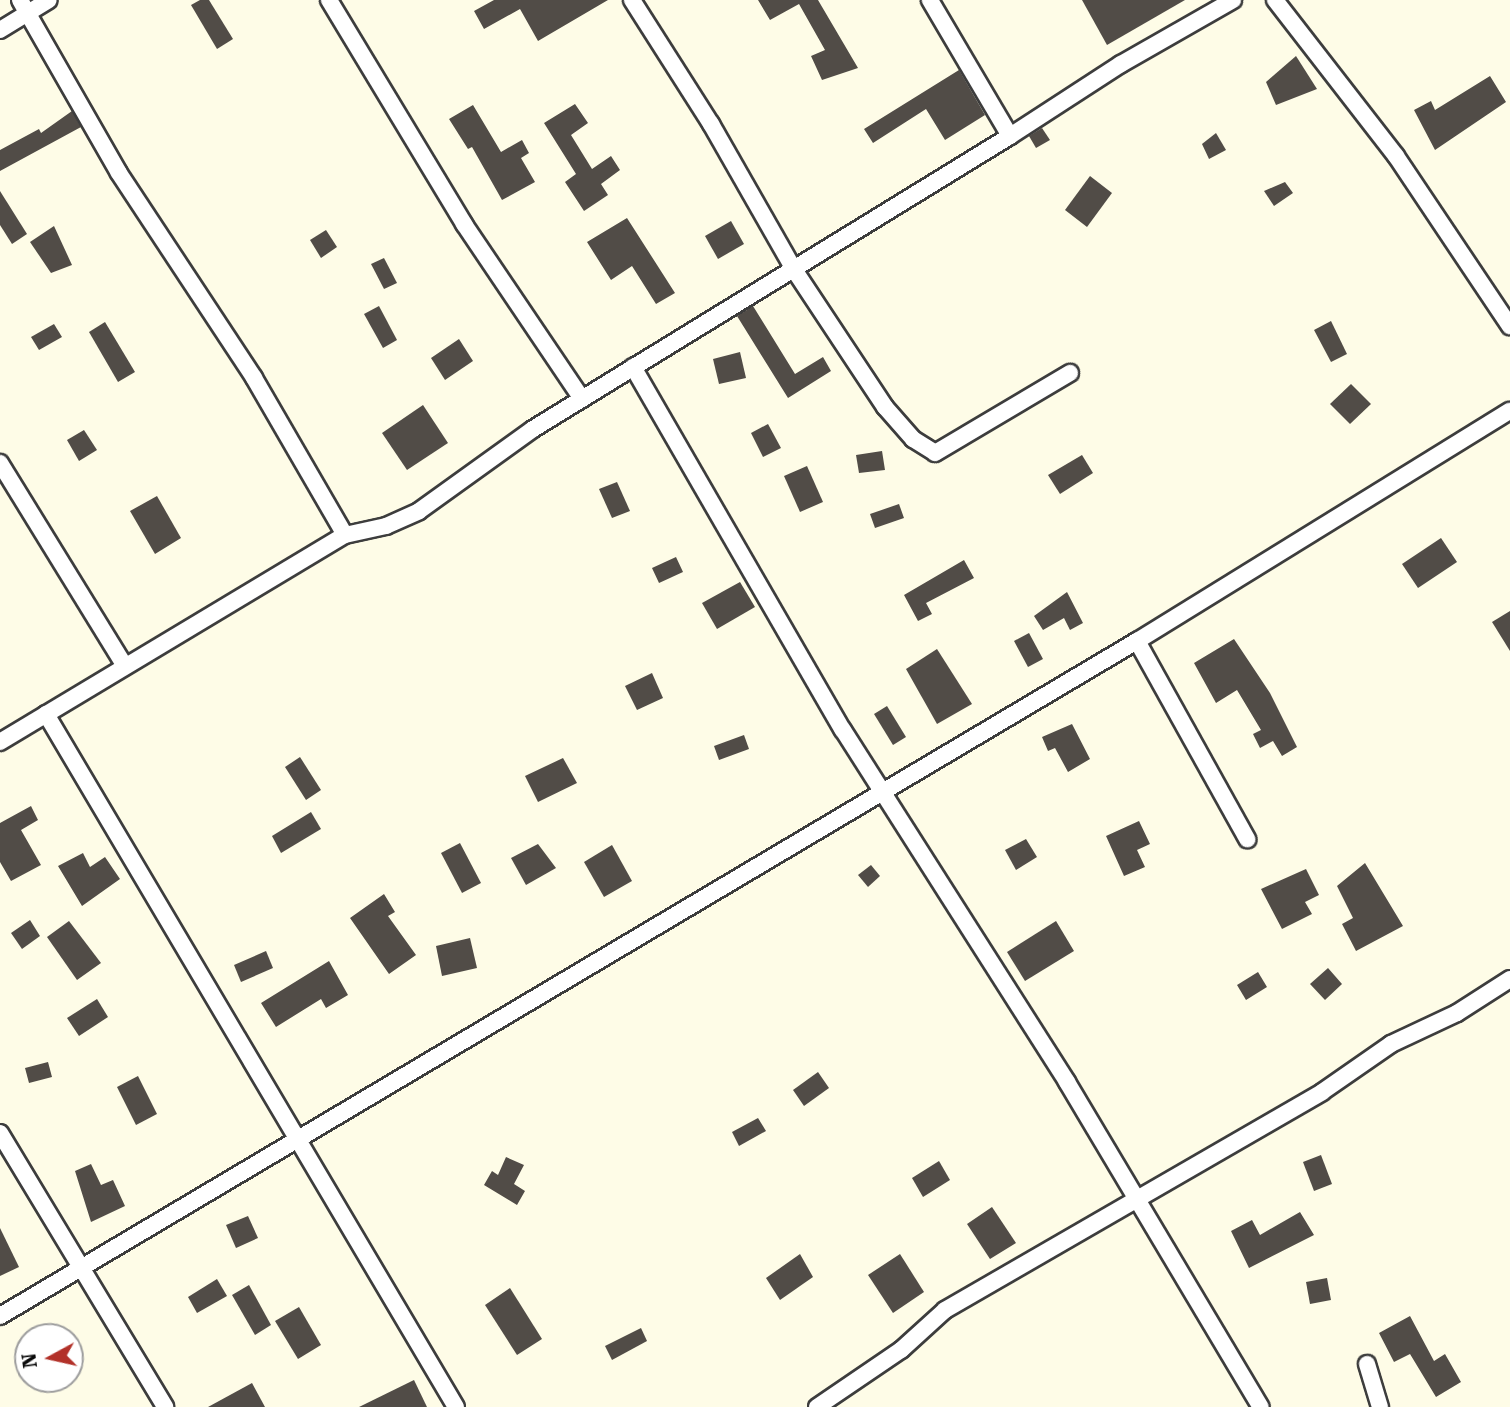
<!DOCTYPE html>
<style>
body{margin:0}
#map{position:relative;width:1510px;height:1407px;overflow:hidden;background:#fefce7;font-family:"Roboto Serif",serif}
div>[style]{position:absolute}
.building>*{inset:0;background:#514c47}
.roads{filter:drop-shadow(2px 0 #3d3d3d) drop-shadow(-2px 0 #3d3d3d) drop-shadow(0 2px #3d3d3d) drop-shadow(0 -2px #3d3d3d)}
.minor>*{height:16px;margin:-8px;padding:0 8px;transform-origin:8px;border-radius:8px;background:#fff}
span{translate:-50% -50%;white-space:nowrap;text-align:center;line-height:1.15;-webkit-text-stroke:7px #fff;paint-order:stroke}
.north{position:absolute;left:14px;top:1323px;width:70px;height:70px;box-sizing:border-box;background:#fff;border:2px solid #9d9d9d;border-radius:50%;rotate:262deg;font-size:19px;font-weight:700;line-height:28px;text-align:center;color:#0a0a0a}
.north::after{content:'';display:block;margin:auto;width:24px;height:32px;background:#b23129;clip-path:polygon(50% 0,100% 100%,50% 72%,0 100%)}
</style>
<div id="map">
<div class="building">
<div style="clip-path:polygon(200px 0,209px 0,233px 39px,217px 49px,191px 5px)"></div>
<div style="clip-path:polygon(494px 0,608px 0,538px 41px,520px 9px,484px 29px,474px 11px)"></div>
<div style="clip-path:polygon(758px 0,818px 0,858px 68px,822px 80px,811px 56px,825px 50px,799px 4px,770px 20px)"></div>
<div style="clip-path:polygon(1082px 0,1185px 0,1107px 45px)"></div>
<div style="clip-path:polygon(1296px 56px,1317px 89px,1276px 105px,1266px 82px)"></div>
<div style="clip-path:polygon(959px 70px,985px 115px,945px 140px,926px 109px,873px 143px,864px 129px)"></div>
<div style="clip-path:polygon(1490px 76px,1506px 102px,1435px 150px,1414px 110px,1431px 101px,1435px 110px)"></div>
<div style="clip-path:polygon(575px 104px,588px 123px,571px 135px,592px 169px,611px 156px,620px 170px,601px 184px,608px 195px,584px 211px,565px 182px,576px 174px,544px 123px)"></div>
<div style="clip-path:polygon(473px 105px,501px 152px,522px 140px,529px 153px,521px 158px,535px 182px,502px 200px,472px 147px,468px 149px,449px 119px)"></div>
<div style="clip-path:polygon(72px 111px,81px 127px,0 171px,0 150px,39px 129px,41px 133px)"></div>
<div style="clip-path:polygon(1042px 128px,1050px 140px,1036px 148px,1029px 136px)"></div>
<div style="clip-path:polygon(1216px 133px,1226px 150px,1209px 159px,1202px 144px)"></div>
<div style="clip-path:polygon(1090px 176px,1112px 193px,1087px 227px,1065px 210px)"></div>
<div style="clip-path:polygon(1285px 182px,1293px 193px,1274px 206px,1264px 191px)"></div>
<div style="clip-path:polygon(0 191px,27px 234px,12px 244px,0 225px)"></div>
<div style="clip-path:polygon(627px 218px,675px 293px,656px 304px,632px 266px,611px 280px,587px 242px)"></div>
<div style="clip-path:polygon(731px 221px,744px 244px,718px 259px,705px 236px)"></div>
<div style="clip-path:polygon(54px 226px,72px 265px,51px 273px,30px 242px)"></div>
<div style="clip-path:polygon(326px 230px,337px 247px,321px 258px,310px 240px)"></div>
<div style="clip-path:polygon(384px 258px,397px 283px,384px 289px,371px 264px)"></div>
<div style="clip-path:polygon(379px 306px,397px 340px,383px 348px,364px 314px)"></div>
<div style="clip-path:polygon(753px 306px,795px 374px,823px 357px,831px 371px,788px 398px,737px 316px)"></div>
<div style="clip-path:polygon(1331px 321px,1347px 354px,1331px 362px,1314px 330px)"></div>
<div style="clip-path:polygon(105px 322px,135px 372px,118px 382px,89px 332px)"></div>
<div style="clip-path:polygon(54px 324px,62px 337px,39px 350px,31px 337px)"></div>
<div style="clip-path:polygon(459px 339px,473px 361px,445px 380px,431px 358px)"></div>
<div style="clip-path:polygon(740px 352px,746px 378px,719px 384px,713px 359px)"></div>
<div style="clip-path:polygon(1351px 384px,1371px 404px,1350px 424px,1330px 404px)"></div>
<div style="clip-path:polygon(423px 405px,448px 443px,407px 470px,382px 433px)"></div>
<div style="clip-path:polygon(768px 424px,781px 448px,763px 457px,751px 433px)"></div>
<div style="clip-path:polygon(84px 430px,97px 450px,79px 461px,67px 440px)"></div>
<div style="clip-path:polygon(882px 451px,885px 470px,859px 473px,856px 455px)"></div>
<div style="clip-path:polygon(1082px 455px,1093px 473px,1060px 494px,1048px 475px)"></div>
<div style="clip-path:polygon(807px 466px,823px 502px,800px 512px,784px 476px)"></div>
<div style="clip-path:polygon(617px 482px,630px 511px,612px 518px,599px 489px)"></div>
<div style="clip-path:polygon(157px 496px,181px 538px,155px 554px,130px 511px)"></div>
<div style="clip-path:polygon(899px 504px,904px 518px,875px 528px,870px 514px)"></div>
<div style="clip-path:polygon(1441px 538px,1457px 562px,1418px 588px,1402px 564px)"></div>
<div style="clip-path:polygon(676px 557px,683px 572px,659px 583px,652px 568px)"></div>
<div style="clip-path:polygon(964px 560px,974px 578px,926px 603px,932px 614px,918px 621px,904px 595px)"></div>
<div style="clip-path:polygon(740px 582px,755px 607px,717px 629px,702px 603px)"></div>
<div style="clip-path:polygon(1067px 592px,1083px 623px,1070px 630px,1064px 618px,1043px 630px,1034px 616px)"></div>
<div style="clip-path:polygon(1510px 611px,1510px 651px,1492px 622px)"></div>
<div style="clip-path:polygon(1029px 633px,1043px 659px,1028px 667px,1014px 641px)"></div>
<div style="clip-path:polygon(1234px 639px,1270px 693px,1297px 747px,1282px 756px,1273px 741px,1260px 748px,1253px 734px,1261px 730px,1237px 690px,1216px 703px,1194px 663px)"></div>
<div style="clip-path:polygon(937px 649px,972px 704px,937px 724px,906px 669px)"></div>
<div style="clip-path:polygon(652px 673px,663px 698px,637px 710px,625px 686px)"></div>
<div style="clip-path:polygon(887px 706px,906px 737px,893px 745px,874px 714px)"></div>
<div style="clip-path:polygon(1072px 724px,1090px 759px,1068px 772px,1055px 748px,1048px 751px,1042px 737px)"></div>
<div style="clip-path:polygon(744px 735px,749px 749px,719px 760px,714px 746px)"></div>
<div style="clip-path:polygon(300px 757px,321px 790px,306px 800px,285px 767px)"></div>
<div style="clip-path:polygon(563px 758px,577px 783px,538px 802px,525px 776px)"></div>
<div style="clip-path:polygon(31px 806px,38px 820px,21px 830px,41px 865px,11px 881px,0 862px,0 823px)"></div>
<div style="clip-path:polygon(311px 812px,321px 829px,281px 853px,272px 836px)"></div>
<div style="clip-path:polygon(1139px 821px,1150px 844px,1137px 850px,1145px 867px,1124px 876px,1106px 836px)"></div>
<div style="clip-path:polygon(1026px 839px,1037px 857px,1016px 870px,1005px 850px)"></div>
<div style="clip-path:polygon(460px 843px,481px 883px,462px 893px,441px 853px)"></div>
<div style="clip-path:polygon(538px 844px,556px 868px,526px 885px,511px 858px)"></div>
<div style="clip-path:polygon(612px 845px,632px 881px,604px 897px,584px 862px)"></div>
<div style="clip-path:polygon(83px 853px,90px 867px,105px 857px,120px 879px,82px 906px,58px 866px)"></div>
<div style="clip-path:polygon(1365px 863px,1403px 926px,1356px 951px,1342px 924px,1353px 918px,1337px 886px)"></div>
<div style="clip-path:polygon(871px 865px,880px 876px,868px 887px,858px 875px)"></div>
<div style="clip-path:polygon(1306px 869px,1319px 895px,1305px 902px,1312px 914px,1282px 929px,1261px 889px)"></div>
<div style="clip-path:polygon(384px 894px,395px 912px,388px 916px,416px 955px,389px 974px,350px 918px)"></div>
<div style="clip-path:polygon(30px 920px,40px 936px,22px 949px,11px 933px)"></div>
<div style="clip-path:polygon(69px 921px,101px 963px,77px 980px,47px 937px)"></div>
<div style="clip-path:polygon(1056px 921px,1074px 951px,1025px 981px,1007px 952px)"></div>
<div style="clip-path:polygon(470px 938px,477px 968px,442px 976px,436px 946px)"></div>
<div style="clip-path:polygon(266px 951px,273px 968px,241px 982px,234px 965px)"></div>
<div style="clip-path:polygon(329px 961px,348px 995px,326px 1008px,321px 999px,276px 1027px,261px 1003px)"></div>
<div style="clip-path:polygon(1328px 968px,1342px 984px,1325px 1000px,1310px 984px)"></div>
<div style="clip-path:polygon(1258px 972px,1267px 987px,1246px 1000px,1237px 985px)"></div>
<div style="clip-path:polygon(97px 999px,108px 1017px,79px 1036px,67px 1018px)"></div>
<div style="clip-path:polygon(48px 1062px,52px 1077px,29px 1083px,25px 1068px)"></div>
<div style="clip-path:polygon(818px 1072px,829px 1088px,804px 1106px,793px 1090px)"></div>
<div style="clip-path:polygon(138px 1076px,157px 1114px,136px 1125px,117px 1087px)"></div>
<div style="clip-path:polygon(758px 1118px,766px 1131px,739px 1146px,732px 1132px)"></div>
<div style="clip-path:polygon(1321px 1155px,1332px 1184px,1314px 1191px,1303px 1162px)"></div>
<div style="clip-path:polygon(506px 1157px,524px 1165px,514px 1184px,525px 1191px,517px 1205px,484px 1185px,492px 1171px,498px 1175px)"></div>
<div style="clip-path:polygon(939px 1161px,950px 1180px,923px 1197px,912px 1178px)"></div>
<div style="clip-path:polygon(91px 1164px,101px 1185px,113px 1180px,125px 1206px,91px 1222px,75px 1171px)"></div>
<div style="clip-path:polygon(992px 1207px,1016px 1243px,990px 1259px,967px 1224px)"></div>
<div style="clip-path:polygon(1300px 1212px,1314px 1235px,1249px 1268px,1231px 1231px,1252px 1220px,1260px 1235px)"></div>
<div style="clip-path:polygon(248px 1216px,258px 1238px,236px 1248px,226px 1225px)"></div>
<div style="clip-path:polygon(0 1228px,19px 1267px,0 1276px)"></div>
<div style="clip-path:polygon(800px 1254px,813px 1277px,780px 1300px,766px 1278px)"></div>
<div style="clip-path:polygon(900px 1254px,924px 1292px,893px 1313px,868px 1275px)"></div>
<div style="clip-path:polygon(1327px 1278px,1331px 1300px,1310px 1304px,1306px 1282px)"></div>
<div style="clip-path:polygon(217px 1279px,227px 1296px,197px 1313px,188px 1297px)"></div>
<div style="clip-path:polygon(249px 1285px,271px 1325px,255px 1335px,232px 1295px)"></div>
<div style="clip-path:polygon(510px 1288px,542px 1339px,517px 1355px,485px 1305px)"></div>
<div style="clip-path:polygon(299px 1307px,321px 1345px,298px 1359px,275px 1321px)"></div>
<div style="clip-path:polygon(1410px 1316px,1434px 1361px,1445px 1354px,1461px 1382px,1436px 1397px,1410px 1354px,1394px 1362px,1379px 1333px)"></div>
<div style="clip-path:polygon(641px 1328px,647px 1341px,612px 1360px,605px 1346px)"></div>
<div style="clip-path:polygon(414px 1380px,427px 1407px,359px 1407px)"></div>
<div style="clip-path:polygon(252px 1383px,265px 1407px,208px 1407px)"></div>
</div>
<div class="roads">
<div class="minor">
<div style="left:20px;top:0;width:199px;rotate:60.2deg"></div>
<div style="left:119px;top:173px;width:245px;rotate:56.6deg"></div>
<div style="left:254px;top:378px;width:181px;rotate:59.9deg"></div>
<div style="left:329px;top:0;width:262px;rotate:58.9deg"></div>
<div style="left:464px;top:224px;width:211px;rotate:56deg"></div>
<div style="left:632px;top:0;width:147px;rotate:57.5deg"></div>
<div style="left:711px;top:124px;width:166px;rotate:60.3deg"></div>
<div style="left:793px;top:268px;width:167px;rotate:56.5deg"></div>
<div style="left:885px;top:407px;width:43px;rotate:48.8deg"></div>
<div style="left:913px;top:439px;width:26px;rotate:32deg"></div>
<div style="left:935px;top:453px;width:157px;rotate:-30.7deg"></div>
<div style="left:1275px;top:0;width:197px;rotate:52.2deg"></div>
<div style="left:1396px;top:156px;width:205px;rotate:56.2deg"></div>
<div style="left:0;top:30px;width:57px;rotate:-31.5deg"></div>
<div style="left:1010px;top:136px;width:132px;rotate:-33deg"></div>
<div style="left:1121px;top:64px;width:129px;rotate:-29.7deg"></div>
<div style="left:633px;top:367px;width:419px;rotate:60deg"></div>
<div style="left:843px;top:730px;width:417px;rotate:57.5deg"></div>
<div style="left:1067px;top:1082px;width:378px;rotate:59.2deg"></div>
<div style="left:0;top:463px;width:238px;rotate:58.4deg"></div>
<div style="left:1137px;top:641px;width:227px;rotate:60.9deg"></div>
<div style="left:46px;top:714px;width:805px;rotate:59.39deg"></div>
<div style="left:0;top:742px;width:402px;rotate:-31deg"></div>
<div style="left:345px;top:535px;width:42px;rotate:-12.4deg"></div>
<div style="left:386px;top:526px;width:36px;rotate:-24deg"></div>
<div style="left:419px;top:511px;width:140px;rotate:-35.7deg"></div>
<div style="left:533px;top:429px;width:560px;rotate:-31.56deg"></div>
<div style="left:1010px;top:136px;width:158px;rotate:-120.5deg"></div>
<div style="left:0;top:1133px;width:320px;rotate:58.9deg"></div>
<div style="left:0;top:1316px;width:1322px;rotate:-30.7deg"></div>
<div style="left:1137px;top:641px;width:438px;rotate:-31.7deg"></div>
<div style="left:1367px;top:1364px;width:45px;rotate:73.2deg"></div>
<div style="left:817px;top:1407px;width:102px;rotate:-34.2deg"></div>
<div style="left:901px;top:1350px;width:59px;rotate:-42.3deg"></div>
<div style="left:945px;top:1310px;width:435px;rotate:-30deg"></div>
<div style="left:1322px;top:1092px;width:84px;rotate:-34.8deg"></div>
<div style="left:1391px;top:1044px;width:73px;rotate:-25.2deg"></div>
<div style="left:1457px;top:1013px;width:63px;rotate:-32.7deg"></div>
</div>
</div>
<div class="north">N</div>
</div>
